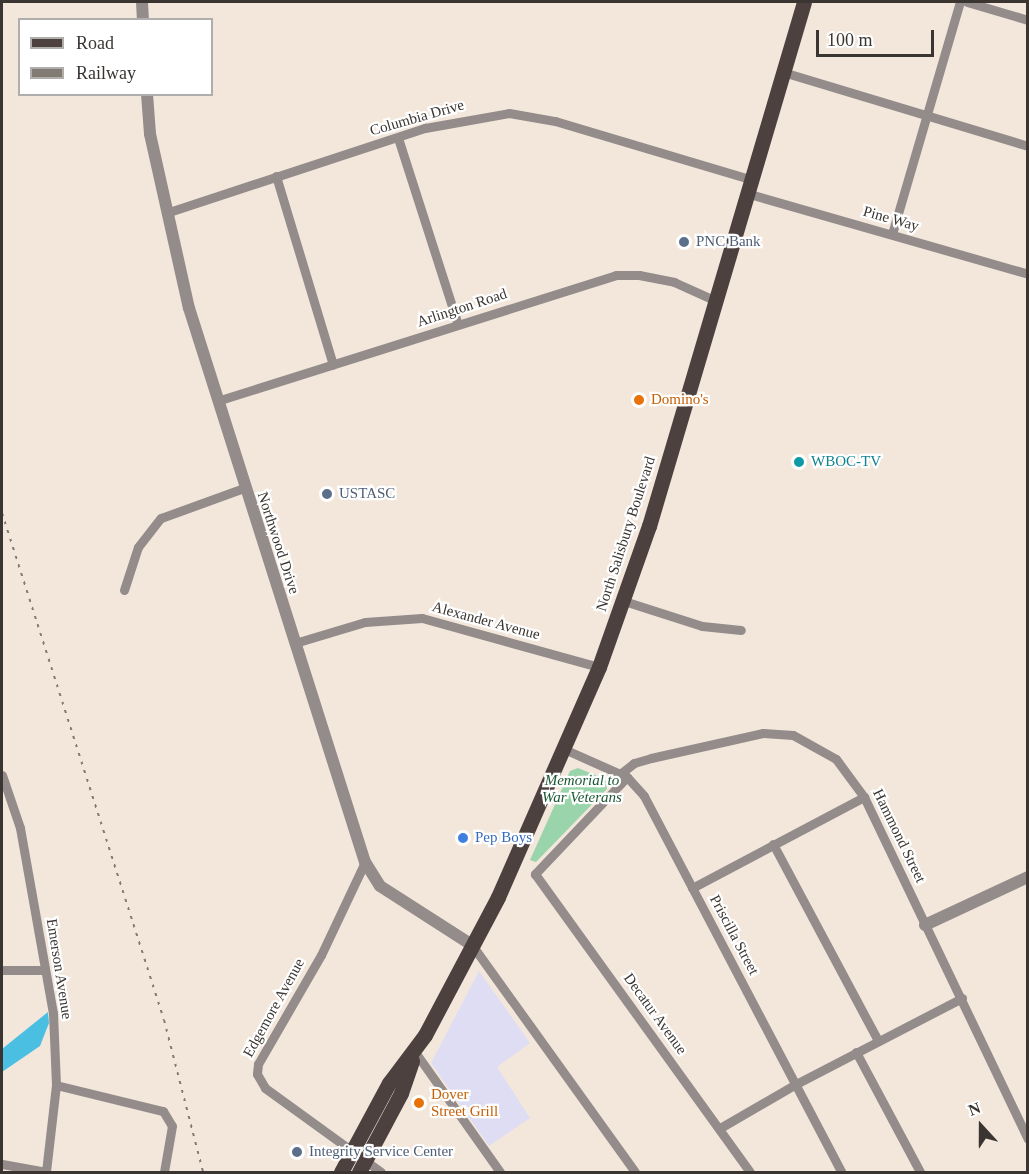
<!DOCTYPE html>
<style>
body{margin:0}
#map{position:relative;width:1029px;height:1174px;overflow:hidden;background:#f3e7dc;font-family:Georgia,serif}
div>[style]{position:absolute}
.commercial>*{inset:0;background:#dfddf3}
.green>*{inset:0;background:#9ad4ab}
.water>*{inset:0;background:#4abfe2}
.minor>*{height:9px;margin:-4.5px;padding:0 4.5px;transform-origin:4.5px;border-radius:4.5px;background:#938c8a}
.tertiary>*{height:12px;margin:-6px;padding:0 6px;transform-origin:6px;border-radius:6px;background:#938c8a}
.primary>*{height:15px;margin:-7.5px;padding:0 7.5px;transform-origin:7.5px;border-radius:7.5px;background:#4d413f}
.rail>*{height:2px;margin-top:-1px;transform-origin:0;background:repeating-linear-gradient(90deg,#827b74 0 3px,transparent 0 9px)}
.dots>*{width:16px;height:16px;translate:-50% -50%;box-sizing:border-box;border:3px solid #fff;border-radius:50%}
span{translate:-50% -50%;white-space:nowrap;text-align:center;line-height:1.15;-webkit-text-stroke:4.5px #fff;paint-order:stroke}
.street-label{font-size:15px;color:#3a3531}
.service-label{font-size:15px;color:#4e5e75}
.left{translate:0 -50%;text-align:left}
.food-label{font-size:15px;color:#c56008}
.culture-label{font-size:15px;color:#0d838f}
.park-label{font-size:15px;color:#1b5733;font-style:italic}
.shop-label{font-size:15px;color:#366cbe}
.frame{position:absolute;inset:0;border:3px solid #3a3531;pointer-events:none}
.legend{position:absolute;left:18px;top:18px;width:195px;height:78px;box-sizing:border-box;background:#fff;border:2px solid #b0aead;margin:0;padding:8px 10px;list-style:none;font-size:18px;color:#3a3531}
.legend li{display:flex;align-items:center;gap:12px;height:30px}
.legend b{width:30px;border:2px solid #b0aead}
.north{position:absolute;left:951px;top:1096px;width:60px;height:60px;-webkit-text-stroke:4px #fff;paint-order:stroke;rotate:339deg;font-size:16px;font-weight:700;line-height:24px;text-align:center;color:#3a3531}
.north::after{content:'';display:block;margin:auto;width:21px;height:27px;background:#3a3531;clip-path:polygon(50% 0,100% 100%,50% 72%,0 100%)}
.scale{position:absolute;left:816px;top:30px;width:118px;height:27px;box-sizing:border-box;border:3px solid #3a3531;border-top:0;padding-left:8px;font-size:18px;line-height:21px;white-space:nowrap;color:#3a3531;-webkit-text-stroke:4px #fff;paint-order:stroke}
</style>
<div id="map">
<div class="commercial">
<div style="clip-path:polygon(479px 971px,530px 1043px,497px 1067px,530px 1118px,489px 1146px,431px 1063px)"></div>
</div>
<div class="green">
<div style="clip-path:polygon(578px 768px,605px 779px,607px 789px,536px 862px,530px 860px,570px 771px)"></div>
</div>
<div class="water">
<div style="clip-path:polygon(48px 1012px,49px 1023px,40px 1046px,2px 1072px,2px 1049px)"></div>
</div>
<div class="minor">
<div style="left:967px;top:2px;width:64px;rotate:16.4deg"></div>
<div style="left:783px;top:72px;width:256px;rotate:16.8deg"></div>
<div style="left:398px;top:138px;width:196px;rotate:72.2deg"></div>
<div style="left:276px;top:176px;width:197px;rotate:73.2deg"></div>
<div style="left:746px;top:193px;width:293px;rotate:16deg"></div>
<div style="left:166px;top:213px;width:273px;rotate:-18.2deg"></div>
<div style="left:425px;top:128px;width:85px;rotate:-10.1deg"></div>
<div style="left:509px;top:113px;width:47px;rotate:9.9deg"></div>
<div style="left:555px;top:121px;width:203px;rotate:16.6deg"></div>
<div style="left:892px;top:234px;width:242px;rotate:-73.7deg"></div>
<div style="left:217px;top:401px;width:418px;rotate:-17.5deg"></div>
<div style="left:616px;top:275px;width:23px"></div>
<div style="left:639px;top:275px;width:36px;rotate:11deg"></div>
<div style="left:674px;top:282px;width:46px;rotate:24.3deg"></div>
<div style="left:124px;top:590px;width:45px;rotate:-72deg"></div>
<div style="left:138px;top:547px;width:37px;rotate:-52deg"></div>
<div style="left:161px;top:518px;width:88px;rotate:-19.9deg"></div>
<div style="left:624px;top:601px;width:82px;rotate:17.8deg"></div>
<div style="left:702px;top:626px;width:39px;rotate:6deg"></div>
<div style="left:295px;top:643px;width:73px;rotate:-16.7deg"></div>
<div style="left:365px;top:622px;width:57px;rotate:-4deg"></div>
<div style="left:422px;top:618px;width:184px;rotate:15.5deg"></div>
<div style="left:564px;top:749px;width:69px;rotate:24deg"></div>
<div style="left:627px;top:777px;width:25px;rotate:48deg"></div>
<div style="left:644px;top:796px;width:424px;rotate:62.3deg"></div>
<div style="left:620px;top:774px;width:18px;rotate:-38deg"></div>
<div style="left:634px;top:763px;width:18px;rotate:-16deg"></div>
<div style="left:651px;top:758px;width:115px;rotate:-12.6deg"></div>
<div style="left:763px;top:733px;width:30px;rotate:4deg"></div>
<div style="left:793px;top:735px;width:49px;rotate:29.2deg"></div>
<div style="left:836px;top:759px;width:47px;rotate:53.6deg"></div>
<div style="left:864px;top:797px;width:379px;rotate:64.4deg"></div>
<div style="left:2px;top:775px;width:56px;rotate:71.2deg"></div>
<div style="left:20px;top:828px;width:188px;rotate:79.9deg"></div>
<div style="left:53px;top:1013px;width:72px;rotate:87.6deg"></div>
<div style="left:56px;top:1085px;width:88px;rotate:96.6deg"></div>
<div style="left:627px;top:777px;width:134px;rotate:133.5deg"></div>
<div style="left:535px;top:874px;width:367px;rotate:54.2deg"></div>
<div style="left:773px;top:844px;width:223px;rotate:61.9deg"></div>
<div style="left:365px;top:862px;width:103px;rotate:115.3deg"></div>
<div style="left:321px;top:955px;width:126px;rotate:120deg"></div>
<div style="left:258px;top:1064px;width:10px;rotate:96deg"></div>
<div style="left:257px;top:1074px;width:16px;rotate:60deg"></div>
<div style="left:265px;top:1088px;width:143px;rotate:35.9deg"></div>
<div style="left:692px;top:888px;width:195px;rotate:-27.9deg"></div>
<div style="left:472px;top:945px;width:279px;rotate:54.3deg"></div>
<div style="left:2px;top:970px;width:43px"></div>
<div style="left:415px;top:1052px;width:147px;rotate:54.7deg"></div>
<div style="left:856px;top:1052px;width:136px;rotate:61.9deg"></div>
<div style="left:56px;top:1085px;width:110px;rotate:13.7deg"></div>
<div style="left:163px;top:1111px;width:17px;rotate:59deg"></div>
<div style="left:172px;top:1126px;width:47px;rotate:99.9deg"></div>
<div style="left:720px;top:1128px;width:88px;rotate:-30.1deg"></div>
<div style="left:796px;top:1084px;width:187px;rotate:-27.4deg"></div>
<div style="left:2px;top:1164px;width:45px;rotate:10.3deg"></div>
</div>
<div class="tertiary">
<div style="left:142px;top:2px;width:18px;rotate:87deg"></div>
<div style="left:147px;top:94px;width:40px;rotate:85.7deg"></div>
<div style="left:150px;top:134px;width:178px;rotate:77.4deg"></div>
<div style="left:189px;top:308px;width:581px;rotate:72.38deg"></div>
<div style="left:365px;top:862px;width:28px;rotate:58deg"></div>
<div style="left:380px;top:886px;width:109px;rotate:32.7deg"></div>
<div style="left:925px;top:925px;width:114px;rotate:-25deg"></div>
</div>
<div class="primary">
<div style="left:341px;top:1172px;width:101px;rotate:-61.7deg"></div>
<div style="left:389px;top:1083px;width:60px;rotate:-53.1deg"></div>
<div style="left:425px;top:1035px;width:156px;rotate:-62.1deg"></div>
<div style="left:498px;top:897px;width:251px;rotate:-66.3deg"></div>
<div style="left:599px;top:667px;width:150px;rotate:-70.5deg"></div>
<div style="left:649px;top:526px;width:546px;rotate:-73.52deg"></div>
<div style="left:359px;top:1172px;width:89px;rotate:-62deg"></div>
<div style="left:401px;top:1093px;width:34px;rotate:-71deg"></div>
</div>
<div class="rail">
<div style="left:2px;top:513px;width:532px;rotate:72.28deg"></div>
<div style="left:164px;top:1020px;width:157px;rotate:75.6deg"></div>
</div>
<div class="dots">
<div style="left:684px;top:242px;background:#5c6f8a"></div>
<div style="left:639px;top:400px;background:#e8710a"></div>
<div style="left:799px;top:462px;background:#0f9aa8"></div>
<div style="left:327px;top:494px;background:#5c6f8a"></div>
<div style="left:463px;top:838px;background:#3f7fe0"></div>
<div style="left:419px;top:1103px;background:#e8710a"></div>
<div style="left:297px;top:1152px;background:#5c6f8a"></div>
</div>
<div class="street-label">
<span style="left:417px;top:118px;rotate:-16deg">Columbia Drive</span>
<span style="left:891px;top:219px;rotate:16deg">Pine Way</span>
<span style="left:462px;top:308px;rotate:-18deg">Arlington Road</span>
<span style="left:626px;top:534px;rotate:-72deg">North Salisbury Boulevard</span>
<span style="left:278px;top:543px;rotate:72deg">Northwood Drive</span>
<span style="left:486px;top:621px;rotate:15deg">Alexander Avenue</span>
<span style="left:899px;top:836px;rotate:64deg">Hammond Street</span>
<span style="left:734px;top:935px;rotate:62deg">Priscilla Street</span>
<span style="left:59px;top:969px;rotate:81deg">Emerson Avenue</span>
<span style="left:274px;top:1008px;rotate:-61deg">Edgemore Avenue</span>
<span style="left:655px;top:1014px;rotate:54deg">Decatur Avenue</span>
</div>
<div class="service-label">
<span class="left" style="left:696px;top:242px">PNC Bank</span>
<span class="left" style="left:339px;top:494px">USTASC</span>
<span class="left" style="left:309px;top:1152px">Integrity Service Center</span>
</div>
<div class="food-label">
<span class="left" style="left:651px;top:400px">Domino's</span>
<span class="left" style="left:431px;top:1103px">Dover<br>Street Grill</span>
</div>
<div class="culture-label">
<span class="left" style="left:811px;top:462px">WBOC-TV</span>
</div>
<div class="park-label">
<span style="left:582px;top:789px">Memorial to<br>War Veterans</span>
</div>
<div class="shop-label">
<span class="left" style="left:475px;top:838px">Pep Boys</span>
</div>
<div class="frame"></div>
<ul class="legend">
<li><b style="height:8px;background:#4d413f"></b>Road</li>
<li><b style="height:8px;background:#827b74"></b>Railway</li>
</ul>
<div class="north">N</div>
<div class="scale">100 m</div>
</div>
